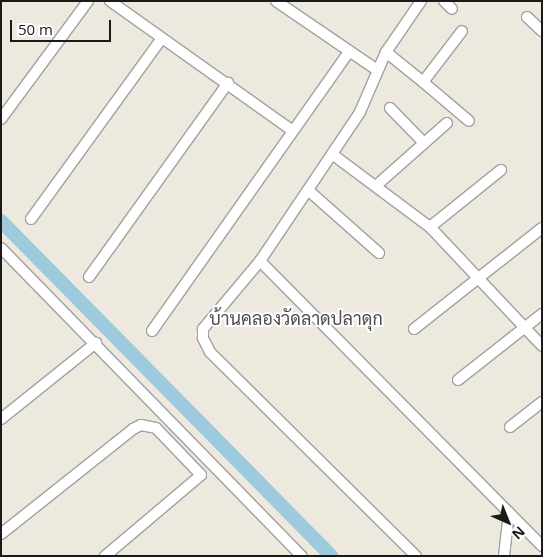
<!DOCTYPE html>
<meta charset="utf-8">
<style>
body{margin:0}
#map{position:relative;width:543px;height:557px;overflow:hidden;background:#ede9df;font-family:"Open Sans",Sarabun,sans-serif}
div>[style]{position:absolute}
.canal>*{height:14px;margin:-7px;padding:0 7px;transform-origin:7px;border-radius:7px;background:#9dcadd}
.roads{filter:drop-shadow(1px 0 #a1a1a1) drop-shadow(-1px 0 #a1a1a1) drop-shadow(0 1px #a1a1a1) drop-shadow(0 -1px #a1a1a1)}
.street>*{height:10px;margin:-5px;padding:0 5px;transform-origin:5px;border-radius:5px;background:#fff}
span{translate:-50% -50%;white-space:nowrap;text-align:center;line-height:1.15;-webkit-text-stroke:4px #fff;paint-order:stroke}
.quarter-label{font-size:18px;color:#4d4d4d}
.frame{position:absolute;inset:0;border:2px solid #1a1a1a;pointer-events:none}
.north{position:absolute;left:483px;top:497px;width:50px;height:50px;-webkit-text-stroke:4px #fff;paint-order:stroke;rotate:136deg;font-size:14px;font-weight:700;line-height:20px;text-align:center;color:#1a1a1a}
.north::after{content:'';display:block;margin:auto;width:18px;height:22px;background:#1a1a1a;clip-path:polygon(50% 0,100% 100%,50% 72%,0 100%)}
.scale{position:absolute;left:10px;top:20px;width:101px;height:22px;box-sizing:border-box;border:2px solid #1a1a1a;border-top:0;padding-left:6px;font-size:15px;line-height:18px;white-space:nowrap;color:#1a1a1a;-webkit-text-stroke:4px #fff;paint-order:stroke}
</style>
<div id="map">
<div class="canal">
<div style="left:1px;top:221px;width:470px;rotate:45.4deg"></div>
</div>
<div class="roads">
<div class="street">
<div style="left:110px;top:1px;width:224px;rotate:35.4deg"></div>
<div style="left:276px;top:1px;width:122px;rotate:34.3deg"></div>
<div style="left:444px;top:1px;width:11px;rotate:45deg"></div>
<div style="left:527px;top:17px;width:21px;rotate:43deg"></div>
<div style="left:386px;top:52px;width:48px;rotate:39deg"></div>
<div style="left:423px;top:82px;width:64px;rotate:-52.6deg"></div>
<div style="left:423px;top:82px;width:60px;rotate:40.3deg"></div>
<div style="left:390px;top:108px;width:49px;rotate:45.8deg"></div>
<div style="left:1px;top:119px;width:147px;rotate:-53.6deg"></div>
<div style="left:332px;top:154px;width:122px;rotate:36.7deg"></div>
<div style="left:430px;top:227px;width:163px;rotate:46.7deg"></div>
<div style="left:378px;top:184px;width:92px;rotate:-41.5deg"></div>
<div style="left:308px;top:190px;width:95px;rotate:41.6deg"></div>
<div style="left:31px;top:219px;width:223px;rotate:-54.1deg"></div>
<div style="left:430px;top:227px;width:91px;rotate:-38.8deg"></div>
<div style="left:1px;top:248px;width:431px;rotate:45.7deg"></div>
<div style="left:260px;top:261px;width:401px;rotate:45.3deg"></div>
<div style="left:89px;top:277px;width:239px;rotate:-54.4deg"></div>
<div style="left:414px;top:329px;width:163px;rotate:-38.3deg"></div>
<div style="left:152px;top:331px;width:342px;rotate:-54.8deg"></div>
<div style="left:458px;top:380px;width:107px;rotate:-38.2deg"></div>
<div style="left:1px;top:419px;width:122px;rotate:-38.7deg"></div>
<div style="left:510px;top:427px;width:41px;rotate:-38deg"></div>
<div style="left:1px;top:534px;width:169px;rotate:-38.5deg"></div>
<div style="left:133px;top:429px;width:9px;rotate:-27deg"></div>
<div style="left:141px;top:425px;width:15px;rotate:11deg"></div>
<div style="left:156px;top:428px;width:65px;rotate:46.2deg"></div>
<div style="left:201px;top:475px;width:126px;rotate:139.8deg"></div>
<div style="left:416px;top:556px;width:290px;rotate:-135.3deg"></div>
<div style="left:210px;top:352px;width:16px;rotate:-117deg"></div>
<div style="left:203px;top:338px;width:9px;rotate:-90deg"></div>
<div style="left:203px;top:329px;width:89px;rotate:-50deg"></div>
<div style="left:260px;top:261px;width:179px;rotate:-56.1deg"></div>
<div style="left:360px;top:112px;width:65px;rotate:-66.6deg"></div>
<div style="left:386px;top:52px;width:62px;rotate:-55.5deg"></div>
<div style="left:504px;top:556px;width:44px;rotate:-83.5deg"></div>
</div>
</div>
<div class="quarter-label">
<span style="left:296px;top:318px">บ้านคลองวัดลาดปลาดุก</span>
</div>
<div class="frame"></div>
<div class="north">N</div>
<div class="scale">50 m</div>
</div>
